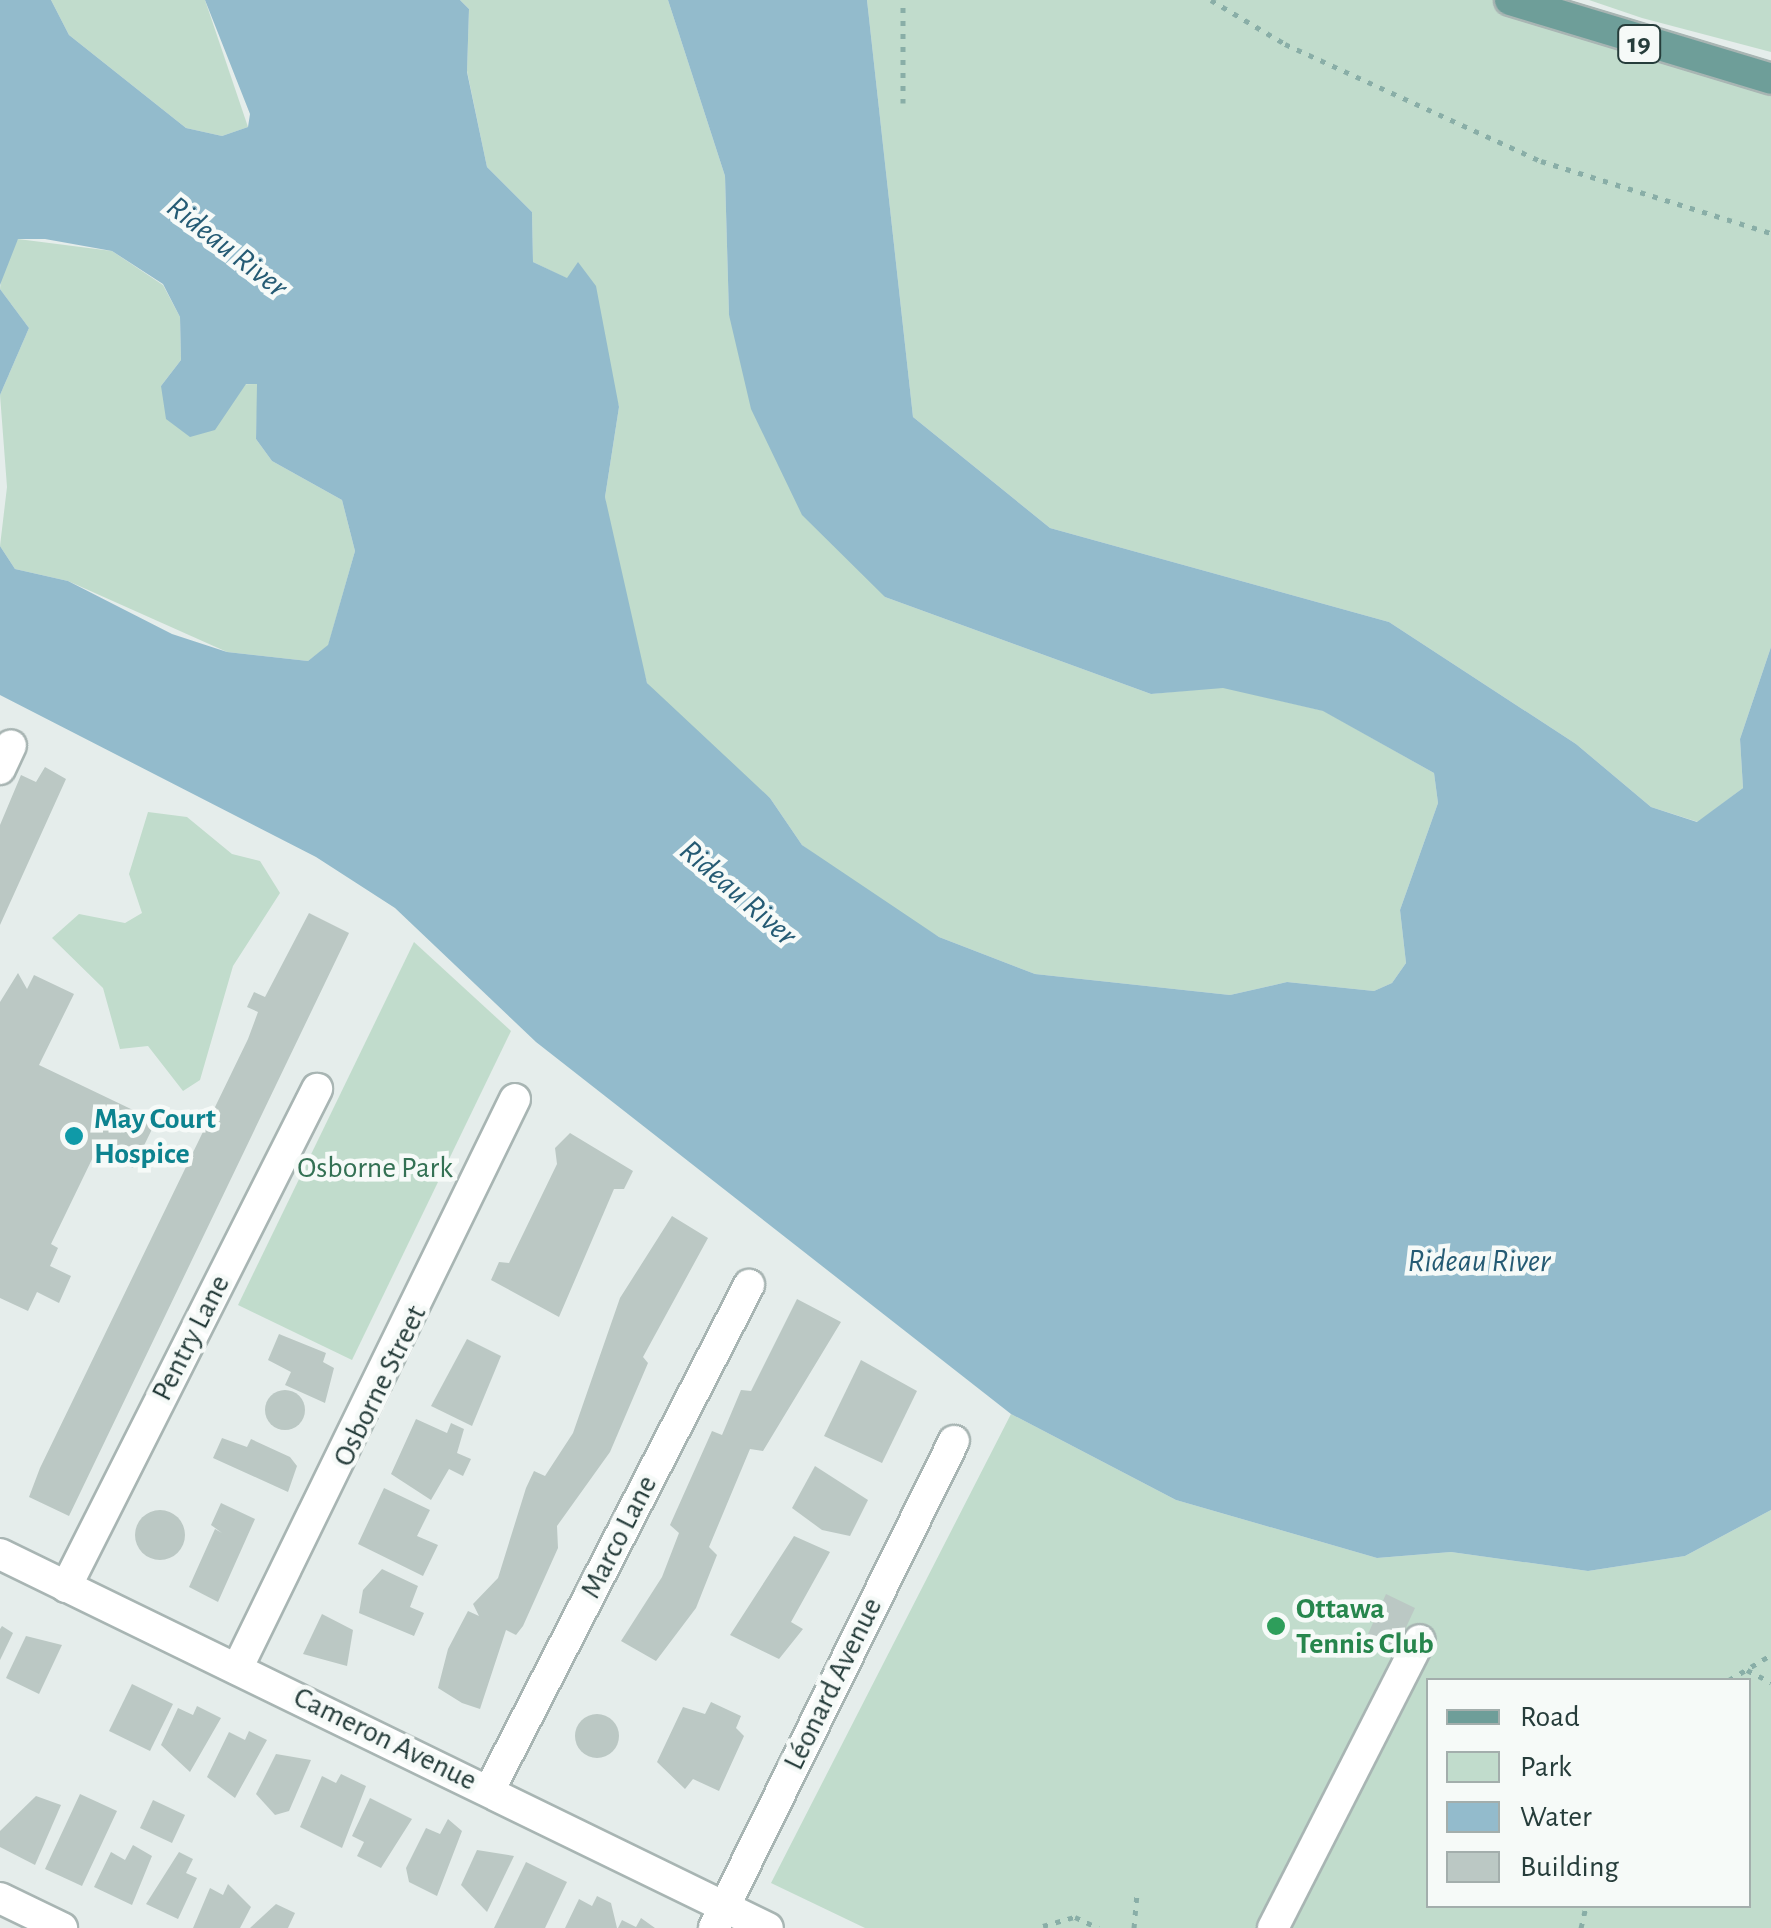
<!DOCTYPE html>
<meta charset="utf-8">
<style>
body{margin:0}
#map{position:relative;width:1771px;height:1928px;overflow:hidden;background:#e5edeb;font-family:"Alegreya Sans",sans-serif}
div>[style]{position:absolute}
.green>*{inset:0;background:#c1dccc}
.water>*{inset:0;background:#93bbcc}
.building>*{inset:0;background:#bbc8c4}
.round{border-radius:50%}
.path>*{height:5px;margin-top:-2.5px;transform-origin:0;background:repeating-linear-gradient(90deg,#89aea7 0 5px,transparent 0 13px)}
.roads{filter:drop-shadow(2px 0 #a8b5b3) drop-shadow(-2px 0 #a8b5b3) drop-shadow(0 2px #a8b5b3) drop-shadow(0 -2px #a8b5b3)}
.minor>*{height:30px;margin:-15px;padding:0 15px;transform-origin:15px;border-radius:15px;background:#fff}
.major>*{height:30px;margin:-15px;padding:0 15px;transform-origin:15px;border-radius:15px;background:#6e9e99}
.dots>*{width:28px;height:28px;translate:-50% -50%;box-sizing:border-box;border:5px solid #f6faf8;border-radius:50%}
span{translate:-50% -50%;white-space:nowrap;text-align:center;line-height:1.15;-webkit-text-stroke:9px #f6faf8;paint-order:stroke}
.shield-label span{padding:2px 8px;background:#f6faf8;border:2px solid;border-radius:8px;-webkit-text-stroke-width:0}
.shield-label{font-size:28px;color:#263d3b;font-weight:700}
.culture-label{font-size:30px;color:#0d838f;font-weight:700}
.left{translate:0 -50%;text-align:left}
.park-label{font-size:30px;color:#347154}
.street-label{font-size:30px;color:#263d3b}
.leisure-label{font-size:30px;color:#27864d;font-weight:700}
.water-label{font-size:32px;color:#255b74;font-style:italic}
.legend{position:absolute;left:1426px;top:1678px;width:325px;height:230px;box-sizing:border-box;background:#f6faf8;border:2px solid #a3aeac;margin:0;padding:12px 18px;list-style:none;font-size:30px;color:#263d3b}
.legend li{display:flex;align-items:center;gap:20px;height:50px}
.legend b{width:50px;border:2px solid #a3aeac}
</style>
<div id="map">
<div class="green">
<div style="clip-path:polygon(51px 0,205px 0,248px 127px,222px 136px,186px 128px,69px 35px)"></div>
<div style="clip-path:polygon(460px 0,668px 0,725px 176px,729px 315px,885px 597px,1151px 694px,1223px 687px,1324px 711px,1434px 773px,1438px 803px,1400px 910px,1406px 963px,1392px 983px,1374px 991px,1287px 982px,1230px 995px,1035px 974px,939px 937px,861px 889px,802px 845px,770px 798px,685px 726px,647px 683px,616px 574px,605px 497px,619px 407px,578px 263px,568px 279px,533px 262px,532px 212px,487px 167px,467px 71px,469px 9px)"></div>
<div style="clip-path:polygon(867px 0,1510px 0,1771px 79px,1771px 647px,1740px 739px,1743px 788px,1698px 822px,1651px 807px,1576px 744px,1389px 622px,1050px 528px,913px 417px)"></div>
<div style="clip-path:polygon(1589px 0,1771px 0,1771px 52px,1642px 18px)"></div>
<div style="clip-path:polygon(18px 239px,112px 251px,163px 285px,180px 317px,181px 360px,161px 386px,258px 384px,256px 439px,272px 461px,342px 500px,355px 551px,328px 646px,308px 661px,227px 652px,68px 581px,15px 569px,0 546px,7px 487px,0 395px,29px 328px,0 289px,3px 259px)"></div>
<div style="clip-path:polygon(148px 812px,187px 817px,232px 854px,260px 861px,280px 893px,233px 966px,200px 1080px,183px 1091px,148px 1046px,120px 1049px,103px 988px,52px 938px,79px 914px,125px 923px,142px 913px,129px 874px)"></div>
<div style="clip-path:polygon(414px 942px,511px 1031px,352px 1360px,238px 1305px)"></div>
<div style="clip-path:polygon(evenodd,1011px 1414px,1176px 1500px,1377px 1558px,1451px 1552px,1588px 1571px,1685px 1556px,1771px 1510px,1771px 1928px,865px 1928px,771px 1883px,1011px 1414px,1428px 1680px,1748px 1680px,1748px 1906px,1428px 1906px,1428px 1680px)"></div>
</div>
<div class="water">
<div style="clip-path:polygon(0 0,51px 0,69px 35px,186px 128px,222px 136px,248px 127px,250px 114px,205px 0,460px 0,469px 9px,467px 72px,487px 167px,532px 212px,533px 262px,567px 278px,578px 262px,596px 286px,619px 407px,605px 497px,647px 683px,770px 798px,802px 845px,939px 937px,1035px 974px,1230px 995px,1287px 982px,1374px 991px,1392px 983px,1406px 963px,1400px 910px,1438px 803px,1434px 773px,1323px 711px,1223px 688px,1151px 694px,885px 597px,802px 515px,751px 409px,729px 315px,725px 176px,668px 0,867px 0,913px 417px,1050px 528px,1389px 622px,1576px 744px,1651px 807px,1697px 822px,1743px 788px,1740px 739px,1771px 647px,1771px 1510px,1685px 1556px,1588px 1571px,1451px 1552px,1377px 1558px,1176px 1500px,1011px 1414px,536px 1042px,395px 908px,316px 857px,0 695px,0 546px,15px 569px,68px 581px,172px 634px,227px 652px,308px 661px,328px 645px,355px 551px,342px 500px,272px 461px,256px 439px,257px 384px,246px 384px,215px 430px,190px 437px,166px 419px,161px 386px,181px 360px,180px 317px,163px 284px,112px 251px,45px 239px,18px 239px,0 285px)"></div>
<div style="clip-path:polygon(0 289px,29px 328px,0 395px)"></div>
</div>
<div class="building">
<div style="clip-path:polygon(45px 767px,66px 779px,0 925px,0 825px,21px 775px,36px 782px)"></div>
<div style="clip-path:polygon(309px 913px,349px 933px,69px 1516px,29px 1497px,40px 1468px,248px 1039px,258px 1012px,247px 1007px,254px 992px,265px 997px)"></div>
<div style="clip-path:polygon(18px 973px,27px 989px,34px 975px,74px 994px,39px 1065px,156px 1121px,133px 1168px,96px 1151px,51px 1244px,58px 1248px,50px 1266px,71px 1276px,59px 1303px,37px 1292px,28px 1311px,0 1298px,0 1002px)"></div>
<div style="clip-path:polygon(570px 1133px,633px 1171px,624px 1189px,614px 1189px,559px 1317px,491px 1280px,499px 1262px,509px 1263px,557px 1164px,555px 1148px)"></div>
<div style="clip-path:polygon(672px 1216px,708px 1238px,643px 1357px,648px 1363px,610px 1452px,557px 1526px,558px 1548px,523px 1626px,516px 1635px,506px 1630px,480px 1709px,462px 1703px,438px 1688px,448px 1649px,468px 1611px,479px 1616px,473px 1604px,498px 1578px,526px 1488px,534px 1471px,545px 1476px,573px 1433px,620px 1298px)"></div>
<div style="clip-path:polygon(797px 1299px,841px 1322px,763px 1451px,750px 1449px,709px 1547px,717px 1555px,696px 1608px,656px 1661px,621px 1641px,662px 1577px,679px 1533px,670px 1525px,712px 1431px,722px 1435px,741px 1390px,751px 1391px)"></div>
<div style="clip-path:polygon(279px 1334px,326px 1353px,323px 1362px,334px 1368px,325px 1403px,285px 1385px,291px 1372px,268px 1360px)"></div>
<div style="clip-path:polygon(467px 1339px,501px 1356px,472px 1426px,431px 1406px)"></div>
<div style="clip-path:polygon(861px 1360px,917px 1391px,882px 1463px,824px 1436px)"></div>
<div class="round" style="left:265px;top:1390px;width:40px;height:40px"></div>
<div style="clip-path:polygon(416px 1419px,447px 1433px,451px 1423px,464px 1429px,457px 1453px,471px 1459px,463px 1476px,449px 1469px,431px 1500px,391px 1474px)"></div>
<div style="clip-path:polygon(222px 1438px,247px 1447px,251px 1439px,290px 1457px,297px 1466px,288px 1492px,213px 1458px)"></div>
<div style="clip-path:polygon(815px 1466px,868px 1500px,850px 1536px,822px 1530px,792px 1508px)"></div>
<div style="clip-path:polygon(384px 1488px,430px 1510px,417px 1536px,438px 1545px,423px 1576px,358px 1544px)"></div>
<div style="clip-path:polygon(221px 1503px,255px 1519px,218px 1602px,189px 1587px,215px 1529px,222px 1533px,211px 1525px)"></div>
<div class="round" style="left:135px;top:1510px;width:50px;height:50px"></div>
<div style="clip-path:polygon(794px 1536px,830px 1552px,791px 1622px,803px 1629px,779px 1659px,730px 1635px)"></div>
<div style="clip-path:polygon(382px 1569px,418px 1586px,410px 1607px,424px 1613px,414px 1636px,359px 1613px,363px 1590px)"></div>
<div style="clip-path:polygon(1386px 1594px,1415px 1608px,1397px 1647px,1368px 1634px)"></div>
<div style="clip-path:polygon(322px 1614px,353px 1630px,347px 1666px,303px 1654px)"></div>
<div style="clip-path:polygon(2px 1626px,13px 1633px,0 1660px,0 1629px)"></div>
<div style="clip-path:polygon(26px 1636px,62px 1645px,39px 1694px,6px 1678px)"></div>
<div style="clip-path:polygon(132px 1684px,173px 1704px,150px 1751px,109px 1731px)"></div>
<div style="clip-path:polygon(711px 1702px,741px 1716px,736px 1728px,744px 1736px,719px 1791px,693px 1779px,685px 1789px,657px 1762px,683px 1707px,705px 1714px)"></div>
<div style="clip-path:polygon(197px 1706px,221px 1718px,190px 1772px,161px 1745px,178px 1708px,193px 1715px)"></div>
<div class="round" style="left:575px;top:1714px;width:44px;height:44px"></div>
<div style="clip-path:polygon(249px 1731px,267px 1740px,235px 1798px,207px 1777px,229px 1732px,245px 1740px)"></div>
<div style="clip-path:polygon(276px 1754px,311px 1760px,289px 1811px,275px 1815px,256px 1794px)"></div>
<div style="clip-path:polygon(341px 1774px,366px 1786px,342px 1848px,300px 1827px,322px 1776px,336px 1783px)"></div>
<div style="clip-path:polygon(80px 1794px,117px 1811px,82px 1886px,45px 1869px)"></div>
<div style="clip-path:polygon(36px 1796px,61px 1805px,35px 1865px,0 1847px,0 1831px)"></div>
<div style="clip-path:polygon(370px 1798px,412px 1819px,381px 1868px,357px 1856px,364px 1842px,352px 1836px)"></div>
<div style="clip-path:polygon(153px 1800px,185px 1815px,172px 1843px,140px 1828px)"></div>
<div style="clip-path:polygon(448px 1819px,462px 1831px,437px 1896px,409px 1882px,406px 1868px,426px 1828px,440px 1834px)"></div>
<div style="clip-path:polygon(133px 1845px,152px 1856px,132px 1905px,94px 1887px,111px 1852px,125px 1860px)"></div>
<div style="clip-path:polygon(477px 1850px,514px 1856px,487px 1912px,461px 1885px)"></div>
<div style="clip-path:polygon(179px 1852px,193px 1859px,186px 1873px,197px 1878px,178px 1919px,146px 1904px)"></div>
<div style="clip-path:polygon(526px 1862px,567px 1882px,545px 1928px,494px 1928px)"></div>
<div style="clip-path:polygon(228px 1884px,251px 1907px,240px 1928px,193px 1928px,210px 1888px,223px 1895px)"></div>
<div style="clip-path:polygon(597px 1896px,611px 1903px,617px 1928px,565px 1928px,579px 1899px,592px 1906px)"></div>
<div style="clip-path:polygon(276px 1904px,295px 1913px,288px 1928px,250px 1928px)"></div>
<div style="clip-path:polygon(641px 1918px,655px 1928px,618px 1928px,622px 1920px,636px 1927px)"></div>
</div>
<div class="path">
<div style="left:1211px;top:0;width:86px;rotate:30.7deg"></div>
<div style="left:1285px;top:44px;width:281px;rotate:24.6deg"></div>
<div style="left:1541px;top:161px;width:241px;rotate:17.4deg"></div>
<div style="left:903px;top:103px;width:103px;rotate:-90deg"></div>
<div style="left:1747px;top:1670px;width:27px;rotate:27deg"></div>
<div style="left:1729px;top:1680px;width:49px;rotate:-30.8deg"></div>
<div style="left:1043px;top:1926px;width:33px;rotate:-16deg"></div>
<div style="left:1075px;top:1917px;width:26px;rotate:25deg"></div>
<div style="left:1134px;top:1928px;width:37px;rotate:-85deg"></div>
<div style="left:1581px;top:1928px;width:23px;rotate:-77deg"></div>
</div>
<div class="roads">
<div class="minor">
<div style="left:0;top:769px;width:26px;rotate:-65deg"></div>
<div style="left:0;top:1554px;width:854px;rotate:25.97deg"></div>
<div style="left:66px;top:1587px;width:558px;rotate:-63.25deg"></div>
<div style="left:237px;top:1669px;width:634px;rotate:-64deg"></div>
<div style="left:490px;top:1789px;width:567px;rotate:-62.8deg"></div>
<div style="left:0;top:1898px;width:69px;rotate:25.8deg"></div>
<div style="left:714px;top:1928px;width:543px;rotate:-63.77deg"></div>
<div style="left:1273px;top:1928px;width:323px;rotate:-63deg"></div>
</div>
<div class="major">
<div style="left:1510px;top:0;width:273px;rotate:16.8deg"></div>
</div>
</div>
<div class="dots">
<div style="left:74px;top:1136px;background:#0f9aa8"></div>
<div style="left:1276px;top:1626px;background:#2e9e5b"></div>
</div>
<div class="shield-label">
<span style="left:1639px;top:44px">19</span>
</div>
<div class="culture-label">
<span class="left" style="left:94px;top:1136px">May Court<br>Hospice</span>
</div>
<div class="park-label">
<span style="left:375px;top:1168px">Osborne Park</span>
</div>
<div class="street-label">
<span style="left:191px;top:1338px;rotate:-63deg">Pentry Lane</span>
<span style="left:380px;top:1386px;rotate:-64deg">Osborne Street</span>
<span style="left:619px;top:1537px;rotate:-63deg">Marco Lane</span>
<span style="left:833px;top:1684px;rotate:-64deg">Léonard Avenue</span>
<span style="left:385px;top:1739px;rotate:26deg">Cameron Avenue</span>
</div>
<div class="leisure-label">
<span class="left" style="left:1296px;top:1626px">Ottawa<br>Tennis Club</span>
</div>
<div class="water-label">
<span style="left:227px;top:247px;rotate:38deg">Rideau River</span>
<span style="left:738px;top:893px;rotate:41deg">Rideau River</span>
<span style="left:1479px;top:1261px">Rideau River</span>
</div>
<ul class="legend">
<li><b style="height:12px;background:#6e9e99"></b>Road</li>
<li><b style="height:28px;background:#c1dccc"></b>Park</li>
<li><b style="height:28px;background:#93bbcc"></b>Water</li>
<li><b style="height:28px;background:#bbc8c4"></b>Building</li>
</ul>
</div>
